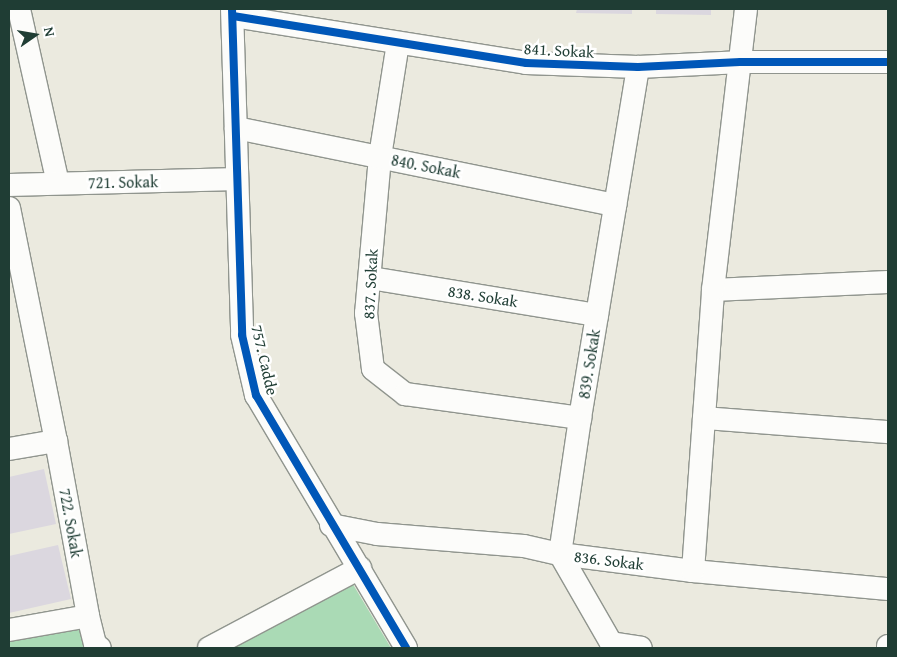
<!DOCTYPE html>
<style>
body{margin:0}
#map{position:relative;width:897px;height:657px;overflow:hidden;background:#ebeadf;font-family:"Gentium Book Plus",serif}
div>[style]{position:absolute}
.green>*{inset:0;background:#aadab5}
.building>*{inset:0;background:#dbd7df}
.roads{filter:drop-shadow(1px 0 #90958e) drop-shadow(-1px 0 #90958e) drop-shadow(0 1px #90958e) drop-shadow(0 -1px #90958e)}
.minor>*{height:22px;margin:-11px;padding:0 11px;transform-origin:11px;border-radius:11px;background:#fcfcfa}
.cycleway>*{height:8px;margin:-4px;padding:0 4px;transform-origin:4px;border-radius:4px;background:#0057b8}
span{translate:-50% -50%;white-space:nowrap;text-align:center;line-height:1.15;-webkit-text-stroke:5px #fff;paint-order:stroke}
.street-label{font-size:16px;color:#1f3d34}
.frame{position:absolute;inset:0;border:10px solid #1f3d34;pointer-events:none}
.north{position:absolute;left:10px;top:10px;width:50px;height:50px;-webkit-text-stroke:4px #fff;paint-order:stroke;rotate:77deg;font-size:14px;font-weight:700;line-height:20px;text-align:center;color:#1f3d34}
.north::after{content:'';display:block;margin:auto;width:18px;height:22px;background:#1f3d34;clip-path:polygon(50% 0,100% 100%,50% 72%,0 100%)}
</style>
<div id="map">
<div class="green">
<div style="clip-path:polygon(351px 581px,391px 648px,217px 648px)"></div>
<div style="clip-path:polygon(79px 626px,101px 648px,9px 648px,9px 638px)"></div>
</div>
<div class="building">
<div style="clip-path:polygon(577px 9px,632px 9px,632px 14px,576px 13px)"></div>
<div style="clip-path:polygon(656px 9px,711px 9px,711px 15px,656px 14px)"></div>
<div style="clip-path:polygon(44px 469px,56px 524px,9px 534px,9px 477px)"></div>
<div style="clip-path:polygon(58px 545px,71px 599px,9px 613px,9px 556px)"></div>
</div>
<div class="roads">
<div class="minor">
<div style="left:19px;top:9px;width:178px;rotate:77.4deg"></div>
<div style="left:232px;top:9px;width:326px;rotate:88.2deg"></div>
<div style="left:242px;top:335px;width:62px;rotate:76.9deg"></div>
<div style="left:256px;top:395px;width:294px;rotate:59.3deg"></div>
<div style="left:233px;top:16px;width:297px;rotate:9.1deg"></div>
<div style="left:526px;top:63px;width:112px;rotate:2deg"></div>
<div style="left:638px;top:67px;width:103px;rotate:-2.8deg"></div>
<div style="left:741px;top:62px;width:147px"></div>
<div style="left:398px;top:43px;width:115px;rotate:99deg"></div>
<div style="left:380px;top:157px;width:157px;rotate:95.1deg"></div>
<div style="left:366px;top:313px;width:56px;rotate:82.9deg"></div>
<div style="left:373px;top:369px;width:41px;rotate:38deg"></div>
<div style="left:405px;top:394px;width:177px;rotate:7.8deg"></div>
<div style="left:236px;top:128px;width:387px;rotate:11.5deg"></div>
<div style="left:9px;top:185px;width:228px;rotate:-1.5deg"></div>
<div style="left:9px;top:208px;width:238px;rotate:78.6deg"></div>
<div style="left:370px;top:278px;width:230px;rotate:9.3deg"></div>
<div style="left:713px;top:290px;width:175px;rotate:-2.6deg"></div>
<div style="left:704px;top:418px;width:185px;rotate:4.4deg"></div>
<div style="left:9px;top:449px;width:48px;rotate:-9.7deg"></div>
<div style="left:56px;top:441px;width:178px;rotate:79.6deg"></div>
<div style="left:88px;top:616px;width:29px;rotate:76deg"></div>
<div style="left:95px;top:644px;width:6px;rotate:39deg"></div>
<div style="left:331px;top:525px;width:47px;rotate:11.1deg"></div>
<div style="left:377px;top:534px;width:147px;rotate:4.7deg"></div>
<div style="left:524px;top:546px;width:37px;rotate:13deg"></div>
<div style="left:560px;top:554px;width:134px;rotate:7.3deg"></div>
<div style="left:693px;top:571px;width:196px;rotate:5.3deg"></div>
<div style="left:693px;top:571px;width:282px;rotate:-85.9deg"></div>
<div style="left:713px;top:290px;width:283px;rotate:-83.3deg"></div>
<div style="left:9px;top:630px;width:80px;rotate:-10deg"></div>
<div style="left:611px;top:643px;width:30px;rotate:9deg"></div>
<div style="left:209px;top:648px;width:171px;rotate:-27.9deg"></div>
<div style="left:614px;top:648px;width:108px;rotate:-119.9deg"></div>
<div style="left:560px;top:554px;width:137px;rotate:-81.6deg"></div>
<div style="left:580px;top:418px;width:356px;rotate:-80.6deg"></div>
<div style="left:888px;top:648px;width:2px;rotate:-90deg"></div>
</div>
</div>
<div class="cycleway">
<div style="left:232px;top:9px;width:326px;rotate:88.2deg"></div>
<div style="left:242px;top:335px;width:62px;rotate:76.9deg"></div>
<div style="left:256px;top:395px;width:294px;rotate:59.3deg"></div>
<div style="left:233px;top:16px;width:297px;rotate:9.1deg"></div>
<div style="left:526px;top:63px;width:112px;rotate:2deg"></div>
<div style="left:638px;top:67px;width:103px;rotate:-2.8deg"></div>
<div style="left:741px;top:62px;width:147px"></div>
</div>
<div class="street-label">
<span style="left:559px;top:50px;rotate:3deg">841. Sokak</span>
<span style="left:426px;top:166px;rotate:11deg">840. Sokak</span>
<span style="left:123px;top:182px;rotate:-1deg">721. Sokak</span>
<span style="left:370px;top:284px;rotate:-87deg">837. Sokak</span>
<span style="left:483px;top:296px;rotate:9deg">838. Sokak</span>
<span style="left:265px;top:360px;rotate:77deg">757. Cadde</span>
<span style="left:589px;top:364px;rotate:-81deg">839. Sokak</span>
<span style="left:71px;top:523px;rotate:80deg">722. Sokak</span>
<span style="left:609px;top:560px;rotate:7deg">836. Sokak</span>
</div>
<div class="frame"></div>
<div class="north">N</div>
</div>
